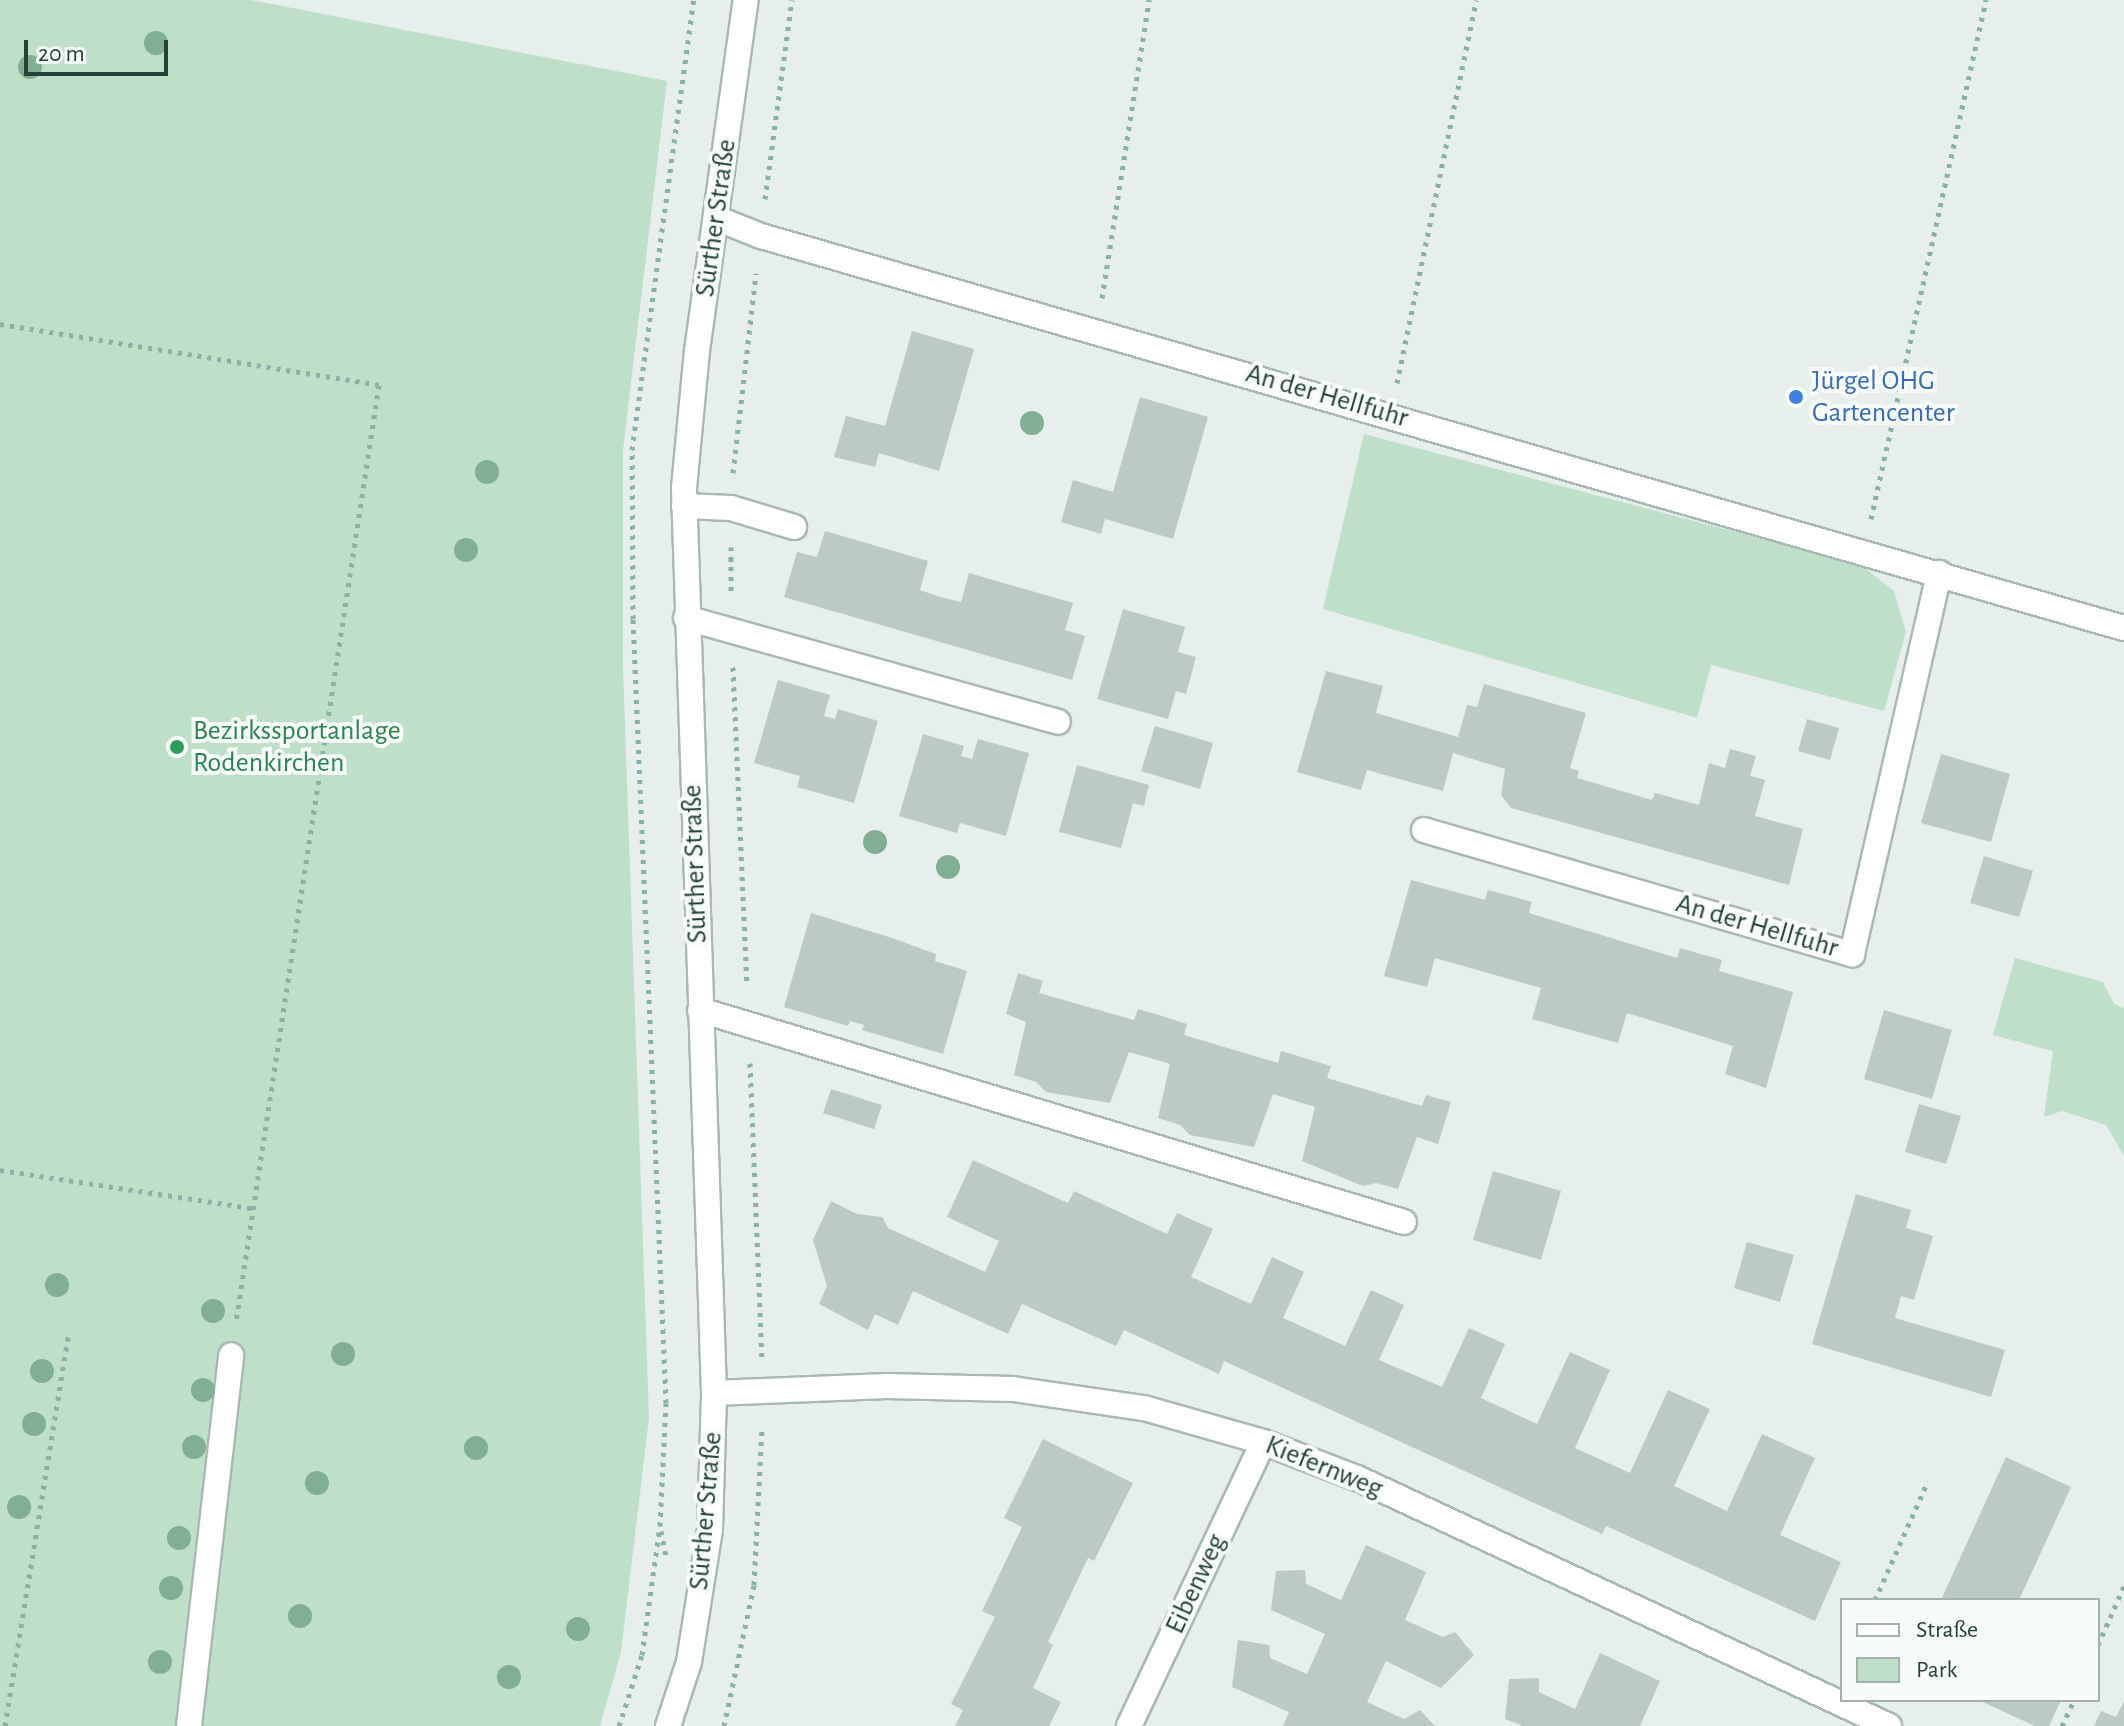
<!DOCTYPE html>
<meta charset="utf-8">
<style>
body{margin:0}
#map{position:relative;width:2124px;height:1726px;overflow:hidden;background:#e6efeb;font-family:"Alegreya Sans",sans-serif}
div>[style]{position:absolute}
.green>*{inset:0;background:#bfe0c8}
.building>*{inset:0;background:#bbcac4}
.path>*{height:5px;margin-top:-2.5px;transform-origin:0;background:repeating-linear-gradient(90deg,#86b3a5 0 4px,transparent 0 10px)}
.roads{filter:drop-shadow(2px 0 #a8b8b2) drop-shadow(-2px 0 #a8b8b2) drop-shadow(0 2px #a8b8b2) drop-shadow(0 -2px #a8b8b2)}
.minor>*{height:24px;margin:-12px;padding:0 12px;transform-origin:12px;border-radius:12px;background:#fff}
.trees>*{width:24px;height:24px;margin:-12px;border-radius:50%;background:#80af93}
.dots>*{width:22px;height:22px;translate:-50% -50%;box-sizing:border-box;border:4px solid #f7fbf9;border-radius:50%}
span{translate:-50% -50%;white-space:nowrap;text-align:center;line-height:1.15;-webkit-text-stroke:8px #f7fbf9;paint-order:stroke}
.street-label{font-size:28px;color:#24423a}
.shop-label{font-size:28px;color:#366cbe}
.left{translate:0 -50%;text-align:left}
.leisure-label{font-size:28px;color:#27864d}
.legend{position:absolute;left:1840px;top:1598px;width:260px;height:104px;box-sizing:border-box;background:#f7fbf9;border:2px solid #a3b1ad;margin:0;padding:10px 14px;list-style:none;font-size:24px;color:#24423a}
.legend li{display:flex;align-items:center;gap:16px;height:40px}
.legend b{width:40px;border:2px solid #a3b1ad}
.scale{position:absolute;left:24px;top:40px;width:144px;height:36px;box-sizing:border-box;border:4px solid #24423a;border-top:0;padding-left:10px;font-size:24px;line-height:28px;white-space:nowrap;color:#24423a;-webkit-text-stroke:6px #f7fbf9;paint-order:stroke}
</style>
<div id="map">
<div class="green">
<div style="clip-path:polygon(0 0,251px 0,667px 81px,623px 450px,623px 667px,649px 1418px,621px 1652px,600px 1726px,0 1726px)"></div>
<div style="clip-path:polygon(1364px 434px,1861px 565px,1894px 591px,1906px 632px,1884px 711px,1711px 665px,1697px 718px,1323px 609px)"></div>
<div style="clip-path:polygon(2015px 958px,2103px 982px,2114px 1004px,2124px 1008px,2124px 1156px,2106px 1125px,2062px 1111px,2044px 1117px,2053px 1051px,1993px 1035px)"></div>
</div>
<div class="building">
<div style="clip-path:polygon(912px 331px,974px 349px,939px 471px,879px 453px,875px 467px,834px 457px,846px 416px,885px 426px)"></div>
<div style="clip-path:polygon(1140px 397px,1208px 417px,1173px 539px,1105px 519px,1101px 534px,1061px 522px,1073px 480px,1113px 492px)"></div>
<div style="clip-path:polygon(825px 531px,928px 561px,920px 590px,940px 597px,961px 602px,969px 573px,1073px 603px,1065px 630px,1085px 636px,1072px 680px,784px 597px,797px 552px,817px 557px)"></div>
<div style="clip-path:polygon(1123px 609px,1185px 627px,1178px 652px,1196px 657px,1186px 694px,1176px 691px,1168px 719px,1097px 699px)"></div>
<div style="clip-path:polygon(1326px 671px,1383px 686px,1376px 713px,1458px 737px,1467px 705px,1477px 707px,1484px 684px,1586px 713px,1570px 768px,1579px 771px,1577px 778px,1652px 800px,1655px 793px,1699px 805px,1709px 763px,1725px 768px,1730px 749px,1756px 756px,1750px 776px,1765px 780px,1755px 816px,1803px 829px,1789px 885px,1511px 808px,1501px 795px,1505px 769px,1453px 753px,1443px 791px,1367px 770px,1361px 790px,1297px 772px)"></div>
<div style="clip-path:polygon(778px 680px,830px 695px,824px 716px,835px 719px,838px 709px,878px 721px,854px 803px,797px 787px,800px 776px,754px 763px)"></div>
<div style="clip-path:polygon(1807px 719px,1839px 728px,1830px 760px,1798px 751px)"></div>
<div style="clip-path:polygon(1155px 726px,1213px 743px,1200px 789px,1141px 771px)"></div>
<div style="clip-path:polygon(923px 734px,964px 746px,961px 756px,972px 759px,978px 739px,1029px 753px,1006px 836px,960px 823px,957px 833px,899px 816px)"></div>
<div style="clip-path:polygon(1941px 754px,2010px 774px,1991px 842px,1921px 823px)"></div>
<div style="clip-path:polygon(1077px 765px,1149px 785px,1144px 806px,1133px 803px,1121px 848px,1059px 832px)"></div>
<div style="clip-path:polygon(1984px 856px,2033px 871px,2019px 917px,1970px 903px)"></div>
<div style="clip-path:polygon(1411px 880px,1485px 900px,1488px 890px,1532px 902px,1529px 913px,1677px 958px,1680px 948px,1722px 960px,1719px 971px,1793px 992px,1766px 1088px,1725px 1074px,1733px 1046px,1679px 1029px,1627px 1013px,1618px 1043px,1532px 1019px,1541px 988px,1435px 958px,1427px 987px,1384px 976px)"></div>
<div style="clip-path:polygon(811px 913px,892px 938px,936px 954px,935px 961px,967px 971px,943px 1054px,862px 1030px,864px 1025px,850px 1021px,848px 1026px,784px 1007px)"></div>
<div style="clip-path:polygon(1018px 973px,1043px 981px,1039px 993px,1134px 1020px,1138px 1009px,1162px 1016px,1187px 1024px,1184px 1035px,1278px 1063px,1281px 1051px,1331px 1066px,1327px 1078px,1422px 1106px,1426px 1095px,1451px 1102px,1438px 1144px,1417px 1137px,1398px 1189px,1376px 1183px,1363px 1186px,1302px 1161px,1315px 1107px,1273px 1094px,1254px 1147px,1190px 1135px,1180px 1125px,1158px 1118px,1170px 1064px,1150px 1058px,1129px 1052px,1110px 1103px,1046px 1092px,1036px 1082px,1014px 1075px,1026px 1022px,1006px 1014px)"></div>
<div style="clip-path:polygon(1884px 1010px,1952px 1030px,1932px 1099px,1864px 1079px)"></div>
<div style="clip-path:polygon(831px 1089px,882px 1105px,874px 1129px,823px 1113px)"></div>
<div style="clip-path:polygon(1919px 1104px,1961px 1116px,1946px 1164px,1905px 1152px)"></div>
<div style="clip-path:polygon(973px 1160px,1068px 1203px,1074px 1191px,1167px 1234px,1177px 1213px,1213px 1229px,1191px 1277px,1251px 1304px,1272px 1257px,1304px 1272px,1283px 1318px,1345px 1346px,1371px 1290px,1404px 1305px,1379px 1360px,1442px 1387px,1469px 1328px,1505px 1344px,1481px 1398px,1537px 1424px,1570px 1352px,1610px 1370px,1575px 1448px,1630px 1473px,1668px 1390px,1710px 1409px,1674px 1486px,1727px 1511px,1762px 1434px,1815px 1458px,1780px 1535px,1841px 1562px,1815px 1621px,1606px 1526px,1602px 1534px,1224px 1361px,1219px 1374px,1124px 1330px,1116px 1346px,1022px 1304px,1008px 1334px,913px 1291px,898px 1325px,875px 1314px,868px 1330px,819px 1304px,827px 1286px,813px 1240px,831px 1201px,857px 1214px,882px 1217px,888px 1228px,985px 1272px,999px 1241px,947px 1217px)"></div>
<div style="clip-path:polygon(1493px 1171px,1561px 1191px,1541px 1260px,1473px 1240px)"></div>
<div style="clip-path:polygon(1856px 1194px,1911px 1210px,1906px 1228px,1933px 1236px,1914px 1300px,1901px 1296px,1895px 1318px,2005px 1350px,1991px 1397px,1812px 1344px)"></div>
<div style="clip-path:polygon(1747px 1242px,1794px 1255px,1780px 1302px,1734px 1288px)"></div>
<div style="clip-path:polygon(1043px 1439px,1133px 1483px,1094px 1561px,1088px 1558px,1048px 1642px,1053px 1645px,1033px 1688px,1061px 1702px,1049px 1726px,955px 1726px,963px 1710px,951px 1704px,995px 1617px,982px 1611px,1022px 1527px,1004px 1518px)"></div>
<div style="clip-path:polygon(2006px 1457px,2071px 1487px,2019px 1600px,1941px 1600px)"></div>
<div style="clip-path:polygon(1366px 1545px,1426px 1572px,1405px 1620px,1443px 1637px,1455px 1632px,1474px 1655px,1441px 1688px,1386px 1661px,1367px 1702px,1404px 1719px,1420px 1710px,1435px 1726px,1283px 1726px,1289px 1712px,1232px 1687px,1238px 1640px,1269px 1645px,1270px 1658px,1307px 1674px,1325px 1634px,1271px 1610px,1276px 1571px,1305px 1570px,1306px 1584px,1341px 1600px)"></div>
<div style="clip-path:polygon(1600px 1653px,1660px 1681px,1640px 1726px,1523px 1726px,1505px 1719px,1509px 1679px,1539px 1678px,1539px 1692px,1575px 1709px)"></div>
<div style="clip-path:polygon(1978px 1700px,2061px 1700px,2049px 1726px,2035px 1726px)"></div>
<div style="clip-path:polygon(2124px 1701px,2124px 1726px,2094px 1726px,2101px 1711px,2116px 1717px)"></div>
</div>
<div class="path">
<div style="left:765px;top:199px;width:201px;rotate:-82.3deg"></div>
<div style="left:1102px;top:298px;width:302px;rotate:-81deg"></div>
<div style="left:0;top:324px;width:384px;rotate:9.1deg"></div>
<div style="left:379px;top:385px;width:948px;rotate:98.68deg"></div>
<div style="left:1397px;top:383px;width:391px;rotate:-78.3deg"></div>
<div style="left:733px;top:473px;width:201px;rotate:-83.4deg"></div>
<div style="left:1871px;top:519px;width:532px;rotate:-77.51deg"></div>
<div style="left:731px;top:547px;width:46px;rotate:90deg"></div>
<div style="left:733px;top:667px;width:318px;rotate:87.5deg"></div>
<div style="left:750px;top:1063px;width:294px;rotate:87.7deg"></div>
<div style="left:0;top:1170px;width:254px;rotate:8.6deg"></div>
<div style="left:661px;top:1531px;width:25px;rotate:79deg"></div>
<div style="left:1875px;top:1600px;width:130px;rotate:-66deg"></div>
<div style="left:2098px;top:1645px;width:64px;rotate:-66.2deg"></div>
<div style="left:5px;top:1726px;width:399px;rotate:-80.8deg"></div>
<div style="left:619px;top:1726px;width:75px;rotate:-72.1deg"></div>
<div style="left:642px;top:1655px;width:130px;rotate:-82.1deg"></div>
<div style="left:660px;top:1526px;width:123px;rotate:-87.2deg"></div>
<div style="left:666px;top:1403px;width:785px;rotate:-92.41deg"></div>
<div style="left:633px;top:619px;width:169px;rotate:-90.3deg"></div>
<div style="left:632px;top:450px;width:454px;rotate:-82.2deg"></div>
<div style="left:724px;top:1726px;width:144px;rotate:-78deg"></div>
<div style="left:754px;top:1585px;width:159px;rotate:-87.1deg"></div>
<div style="left:2062px;top:1726px;width:29px;rotate:-65deg"></div>
</div>
<div class="roads">
<div class="minor">
<div style="left:716px;top:218px;width:48px;rotate:21.8deg"></div>
<div style="left:761px;top:236px;width:1418px;rotate:16.05deg"></div>
<div style="left:684px;top:506px;width:47px;rotate:2.4deg"></div>
<div style="left:731px;top:508px;width:66px;rotate:16.8deg"></div>
<div style="left:686px;top:618px;width:386px;rotate:15.6deg"></div>
<div style="left:1424px;top:830px;width:446px;rotate:16.2deg"></div>
<div style="left:1852px;top:954px;width:391px;rotate:-77.1deg"></div>
<div style="left:700px;top:1010px;width:735px;rotate:16.76deg"></div>
<div style="left:714px;top:1393px;width:173px;rotate:-2.3deg"></div>
<div style="left:887px;top:1386px;width:126px;rotate:1.4deg"></div>
<div style="left:1013px;top:1389px;width:132px;rotate:8.3deg"></div>
<div style="left:1144px;top:1408px;width:124px;rotate:15.9deg"></div>
<div style="left:1263px;top:1442px;width:101px;rotate:21deg"></div>
<div style="left:1357px;top:1478px;width:587px;rotate:24.99deg"></div>
<div style="left:189px;top:1726px;width:373px;rotate:-83.5deg"></div>
<div style="left:668px;top:1726px;width:67px;rotate:-71.8deg"></div>
<div style="left:689px;top:1662px;width:134px;rotate:-81deg"></div>
<div style="left:710px;top:1530px;width:137px;rotate:-88.3deg"></div>
<div style="left:714px;top:1393px;width:905px;rotate:-91.9deg"></div>
<div style="left:684px;top:488px;width:138px;rotate:-84.6deg"></div>
<div style="left:697px;top:351px;width:354px;rotate:-82.1deg"></div>
<div style="left:1129px;top:1726px;width:314px;rotate:-64.7deg"></div>
</div>
</div>
<div class="trees">
<div style="left:156px;top:43px"></div>
<div style="left:30px;top:67px"></div>
<div style="left:1032px;top:423px"></div>
<div style="left:487px;top:472px"></div>
<div style="left:466px;top:550px"></div>
<div style="left:875px;top:842px"></div>
<div style="left:948px;top:867px"></div>
<div style="left:57px;top:1285px"></div>
<div style="left:213px;top:1311px"></div>
<div style="left:343px;top:1354px"></div>
<div style="left:42px;top:1371px"></div>
<div style="left:203px;top:1390px"></div>
<div style="left:34px;top:1424px"></div>
<div style="left:194px;top:1447px"></div>
<div style="left:476px;top:1448px"></div>
<div style="left:317px;top:1483px"></div>
<div style="left:19px;top:1507px"></div>
<div style="left:179px;top:1538px"></div>
<div style="left:171px;top:1588px"></div>
<div style="left:300px;top:1616px"></div>
<div style="left:578px;top:1629px"></div>
<div style="left:160px;top:1662px"></div>
<div style="left:509px;top:1677px"></div>
</div>
<div class="dots">
<div style="left:1796px;top:397px;background:#3f7fe0"></div>
<div style="left:177px;top:747px;background:#2e9e5b"></div>
</div>
<div class="street-label">
<span style="left:716px;top:218px;rotate:-82deg">Sürther Straße</span>
<span style="left:1327px;top:396px;rotate:16deg">An der Hellfuhr</span>
<span style="left:695px;top:864px;rotate:-92deg">Sürther Straße</span>
<span style="left:1757px;top:926px;rotate:16deg">An der Hellfuhr</span>
<span style="left:1324px;top:1467px;rotate:22deg">Kiefernweg</span>
<span style="left:706px;top:1511px;rotate:-85deg">Sürther Straße</span>
<span style="left:1196px;top:1584px;rotate:-65deg">Eibenweg</span>
</div>
<div class="shop-label">
<span class="left" style="left:1812px;top:397px">Jürgel OHG<br>Gartencenter</span>
</div>
<div class="leisure-label">
<span class="left" style="left:193px;top:747px">Bezirkssportanlage<br>Rodenkirchen</span>
</div>
<ul class="legend">
<li><b style="height:10px;background:#fff"></b>Straße</li>
<li><b style="height:22px;background:#bfe0c8"></b>Park</li>
</ul>
<div class="scale">20 m</div>
</div>
